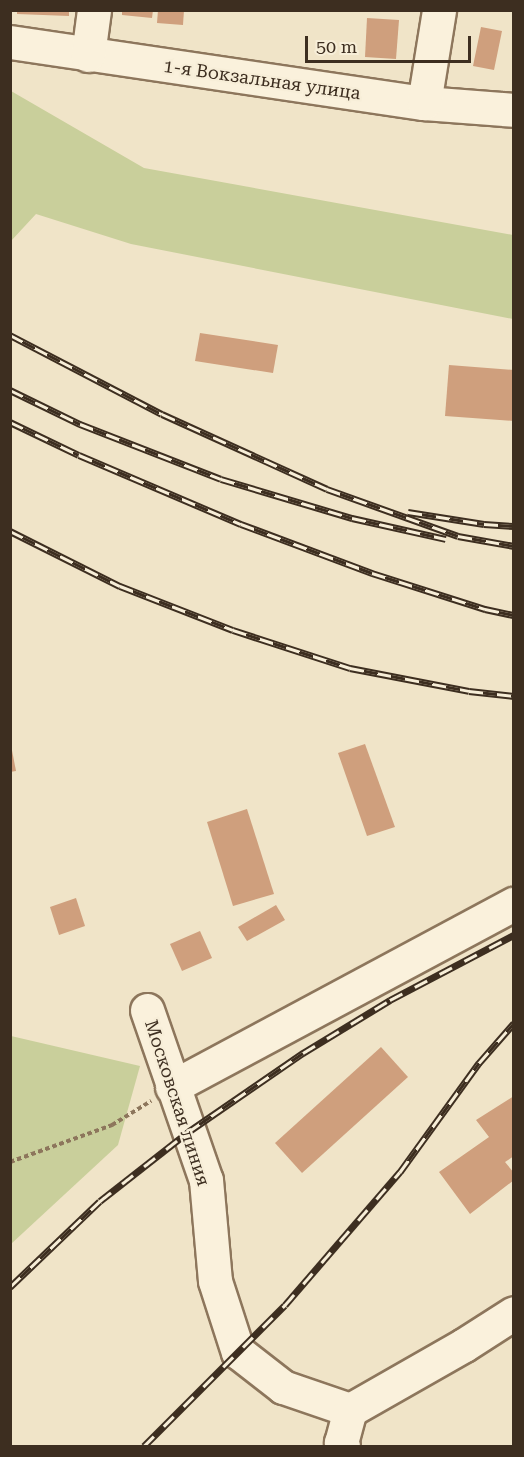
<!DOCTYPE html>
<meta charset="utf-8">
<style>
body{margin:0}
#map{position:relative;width:524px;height:1457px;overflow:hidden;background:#f0e4c8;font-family:"Roboto Serif",serif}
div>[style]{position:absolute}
.green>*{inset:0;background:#c9cf9b}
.building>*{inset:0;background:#cf9f7d}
.path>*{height:4px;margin-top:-2px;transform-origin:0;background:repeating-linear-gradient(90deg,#8d765c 0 4.5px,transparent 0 7.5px)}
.roads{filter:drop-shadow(2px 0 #8d765c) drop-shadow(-2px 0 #8d765c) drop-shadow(0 2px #8d765c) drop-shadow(0 -2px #8d765c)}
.minor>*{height:33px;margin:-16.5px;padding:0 16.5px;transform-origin:16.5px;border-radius:16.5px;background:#faf1dc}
.rail>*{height:7px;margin-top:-3.5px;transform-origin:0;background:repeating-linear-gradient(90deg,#f7eed8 0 14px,#3d2e20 0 28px);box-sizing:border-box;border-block:2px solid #3d2e20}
span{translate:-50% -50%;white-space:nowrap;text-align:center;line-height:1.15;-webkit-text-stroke:4.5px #f7eed8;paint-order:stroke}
.street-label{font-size:18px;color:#3d2e20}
.frame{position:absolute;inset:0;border:12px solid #3d2e20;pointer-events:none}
.scale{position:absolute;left:305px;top:36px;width:166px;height:27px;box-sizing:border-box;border:3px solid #3d2e20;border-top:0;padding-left:8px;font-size:18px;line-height:21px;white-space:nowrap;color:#3d2e20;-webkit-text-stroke:4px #f7eed8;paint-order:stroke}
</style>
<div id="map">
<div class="green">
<div style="clip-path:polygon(11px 91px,144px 168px,513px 235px,513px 319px,131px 244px,36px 214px,11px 241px)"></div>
<div style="clip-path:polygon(11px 1036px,140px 1066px,118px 1145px,11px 1244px)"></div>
</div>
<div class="building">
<div style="clip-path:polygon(17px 10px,69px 10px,69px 16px,17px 14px)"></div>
<div style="clip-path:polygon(122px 10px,153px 10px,152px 18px,122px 15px)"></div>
<div style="clip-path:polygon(158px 10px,184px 10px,183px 25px,157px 23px)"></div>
<div style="clip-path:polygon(367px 18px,399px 20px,396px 59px,365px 57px)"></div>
<div style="clip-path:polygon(481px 27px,502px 31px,494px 70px,473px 66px)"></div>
<div style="clip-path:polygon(200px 333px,278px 345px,273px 373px,195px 361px)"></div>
<div style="clip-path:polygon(449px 365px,514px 370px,514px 421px,445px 416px)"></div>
<div style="clip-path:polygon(10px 740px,16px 771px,10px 772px)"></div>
<div style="clip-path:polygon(365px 744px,395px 827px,367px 836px,338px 753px)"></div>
<div style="clip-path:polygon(247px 809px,274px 894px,233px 906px,207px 822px)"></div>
<div style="clip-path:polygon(76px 898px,85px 926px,59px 935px,50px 907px)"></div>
<div style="clip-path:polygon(276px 905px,285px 920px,247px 941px,238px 927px)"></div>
<div style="clip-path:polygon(200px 931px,212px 958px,182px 971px,170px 944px)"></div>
<div style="clip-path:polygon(381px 1047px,408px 1077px,302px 1173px,275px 1143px)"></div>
<div style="clip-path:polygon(514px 1096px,514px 1156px,505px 1162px,514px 1173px,514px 1180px,470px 1214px,439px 1172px,489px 1137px,476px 1120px)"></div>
</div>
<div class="path">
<div style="left:10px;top:1162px;width:109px;rotate:-19.9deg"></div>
<div style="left:112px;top:1125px;width:46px;rotate:-31.6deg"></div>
</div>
<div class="roads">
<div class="minor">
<div style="left:10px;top:42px;width:418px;rotate:8.4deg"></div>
<div style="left:424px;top:103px;width:90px;rotate:4.4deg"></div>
<div style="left:88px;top:55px;width:45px;rotate:-82.4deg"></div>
<div style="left:424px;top:103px;width:94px;rotate:-80.8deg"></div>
<div style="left:147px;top:1010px;width:180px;rotate:70.9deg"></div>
<div style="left:206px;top:1180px;width:101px;rotate:84.9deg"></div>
<div style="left:215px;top:1281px;width:75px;rotate:72.1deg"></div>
<div style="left:238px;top:1352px;width:57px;rotate:37.9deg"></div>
<div style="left:283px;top:1387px;width:71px;rotate:18.9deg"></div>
<div style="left:172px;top:1087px;width:388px;rotate:-28.2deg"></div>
<div style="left:350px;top:1410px;width:131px;rotate:-29.7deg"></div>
<div style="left:464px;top:1345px;width:59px;rotate:-32.6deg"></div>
<div style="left:343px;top:1446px;width:4px;rotate:-124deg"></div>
<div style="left:341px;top:1443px;width:34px;rotate:-75deg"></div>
</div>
</div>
<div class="rail">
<div style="left:10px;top:335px;width:171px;rotate:27.5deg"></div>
<div style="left:162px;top:414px;width:181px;rotate:24.4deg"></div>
<div style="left:327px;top:489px;width:139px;rotate:19.7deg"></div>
<div style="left:458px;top:536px;width:57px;rotate:10.1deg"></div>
<div style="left:10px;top:390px;width:78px;rotate:25.9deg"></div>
<div style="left:80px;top:424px;width:151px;rotate:21.3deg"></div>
<div style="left:221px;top:479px;width:137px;rotate:16.6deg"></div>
<div style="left:352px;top:518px;width:96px;rotate:12.6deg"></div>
<div style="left:10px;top:422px;width:76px;rotate:25.6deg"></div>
<div style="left:79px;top:455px;width:176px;rotate:23.1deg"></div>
<div style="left:241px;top:524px;width:140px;rotate:20.5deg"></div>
<div style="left:372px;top:573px;width:119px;rotate:17.7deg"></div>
<div style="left:485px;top:609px;width:30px;rotate:12deg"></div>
<div style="left:408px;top:512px;width:77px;rotate:9deg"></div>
<div style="left:484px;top:524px;width:30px;rotate:4deg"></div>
<div style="left:10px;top:531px;width:123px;rotate:26.6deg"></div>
<div style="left:120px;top:586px;width:121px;rotate:21.3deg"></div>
<div style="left:233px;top:630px;width:123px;rotate:18deg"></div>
<div style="left:350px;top:668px;width:121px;rotate:10.9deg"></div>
<div style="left:469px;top:691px;width:45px;rotate:6.3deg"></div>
<div style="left:10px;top:1287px;width:124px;rotate:-43.7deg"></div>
<div style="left:100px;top:1201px;width:112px;rotate:-38.1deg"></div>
<div style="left:188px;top:1132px;width:140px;rotate:-34.5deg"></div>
<div style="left:303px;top:1053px;width:102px;rotate:-31.3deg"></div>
<div style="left:390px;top:1000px;width:140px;rotate:-27.7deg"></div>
<div style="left:144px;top:1446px;width:199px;rotate:-45deg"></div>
<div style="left:285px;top:1305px;width:176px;rotate:-49.2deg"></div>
<div style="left:400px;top:1172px;width:135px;rotate:-54.1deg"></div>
<div style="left:479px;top:1063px;width:53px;rotate:-48.8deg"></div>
</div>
<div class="street-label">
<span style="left:262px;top:80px;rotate:8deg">1-я Вокзальная улица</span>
<span style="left:177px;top:1103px;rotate:72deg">Московская линия</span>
</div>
<div class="frame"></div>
<div class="scale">50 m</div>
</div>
